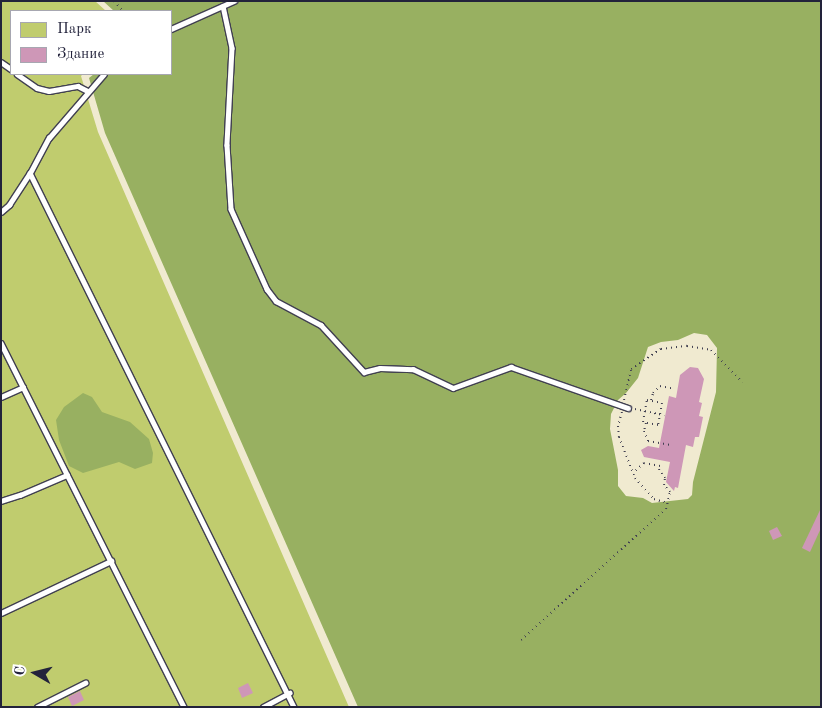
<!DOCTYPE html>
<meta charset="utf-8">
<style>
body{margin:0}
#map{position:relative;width:822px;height:708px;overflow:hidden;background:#f0ead0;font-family:"Old Standard TT",serif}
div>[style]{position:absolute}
.green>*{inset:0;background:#c0cc6e}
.forest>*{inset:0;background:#98b061}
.building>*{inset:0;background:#ce97b7}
.path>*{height:2px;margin-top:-1px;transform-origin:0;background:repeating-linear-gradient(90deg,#414051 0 1px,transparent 0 5px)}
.roads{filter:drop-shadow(1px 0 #414051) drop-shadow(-1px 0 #414051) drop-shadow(0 1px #414051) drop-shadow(0 -1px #414051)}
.service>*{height:4.5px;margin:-2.25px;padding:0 2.25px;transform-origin:2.25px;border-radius:2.25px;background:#fff}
span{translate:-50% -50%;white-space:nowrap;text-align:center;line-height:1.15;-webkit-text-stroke:4px #fff;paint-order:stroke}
.frame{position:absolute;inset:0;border:2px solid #22223b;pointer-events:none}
.legend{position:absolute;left:10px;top:10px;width:162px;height:65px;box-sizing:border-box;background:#fff;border:1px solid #a7a7b1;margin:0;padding:6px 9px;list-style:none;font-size:15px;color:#22223b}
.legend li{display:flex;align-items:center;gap:10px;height:25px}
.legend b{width:25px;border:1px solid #a7a7b1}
.north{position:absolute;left:10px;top:648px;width:50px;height:50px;-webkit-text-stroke:4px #fff;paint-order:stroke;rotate:278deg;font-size:14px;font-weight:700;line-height:20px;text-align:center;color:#22223b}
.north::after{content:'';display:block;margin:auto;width:18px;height:22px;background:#22223b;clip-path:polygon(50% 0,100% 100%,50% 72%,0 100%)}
</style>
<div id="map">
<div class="green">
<div style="clip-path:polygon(1px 1px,95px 1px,106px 11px,11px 11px,11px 74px,83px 74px,81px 76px,98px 132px,349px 707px,1px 707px)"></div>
</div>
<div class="forest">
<div style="clip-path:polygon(evenodd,103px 1px,821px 1px,821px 707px,358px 707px,105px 133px,89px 78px,94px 74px,171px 74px,171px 11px,114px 11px,103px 1px,694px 333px,707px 335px,717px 348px,716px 392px,693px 482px,692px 495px,688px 499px,652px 503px,643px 498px,626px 496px,618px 486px,618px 470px,610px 429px,611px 414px,618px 400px,626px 393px,638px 378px,648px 347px,661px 342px,678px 340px,694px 333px)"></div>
<div style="clip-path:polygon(83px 393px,92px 397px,102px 412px,130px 422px,149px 439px,153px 453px,152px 463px,135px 469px,119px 462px,83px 473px,69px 466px,59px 440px,56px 420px,64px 407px)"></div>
</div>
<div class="building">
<div style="clip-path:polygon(690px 367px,698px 368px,704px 379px,699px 402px,702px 403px,699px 416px,703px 417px,699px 437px,695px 437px,693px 447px,686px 445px,678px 488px,675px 487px,674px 491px,666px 482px,670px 462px,644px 457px,641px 450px,648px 446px,659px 448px,669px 396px,676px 398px,680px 375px)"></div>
<div style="clip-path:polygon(821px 508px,821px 528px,810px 552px,802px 548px)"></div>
<div style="clip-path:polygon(777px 527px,782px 536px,773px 540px,769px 531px)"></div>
<div style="clip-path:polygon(248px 683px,253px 693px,242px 698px,238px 688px)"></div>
<div style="clip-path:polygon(80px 691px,84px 700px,72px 706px,68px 697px)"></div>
</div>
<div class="path">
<div style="left:114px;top:1px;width:13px;rotate:48deg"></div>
<div style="left:624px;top:400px;width:32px;rotate:-77deg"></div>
<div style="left:631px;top:369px;width:36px;rotate:-34deg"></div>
<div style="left:661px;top:349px;width:26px;rotate:-7deg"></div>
<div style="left:687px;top:346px;width:24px;rotate:9deg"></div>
<div style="left:711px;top:350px;width:45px;rotate:45.9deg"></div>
<div style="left:647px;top:400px;width:15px;rotate:11deg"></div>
<div style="left:662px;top:403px;width:22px;rotate:100deg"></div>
<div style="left:658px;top:425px;width:15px;rotate:-169deg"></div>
<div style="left:643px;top:422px;width:22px;rotate:-80deg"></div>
<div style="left:651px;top:400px;width:7px;rotate:-74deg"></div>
<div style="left:653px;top:393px;width:10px;rotate:-45deg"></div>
<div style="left:660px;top:386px;width:15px;rotate:11deg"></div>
<div style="left:635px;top:409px;width:30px;rotate:12deg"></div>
<div style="left:622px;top:412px;width:15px;rotate:106deg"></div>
<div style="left:618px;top:426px;width:11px;rotate:85deg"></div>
<div style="left:619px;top:437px;width:44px;rotate:68.7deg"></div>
<div style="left:635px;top:478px;width:28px;rotate:48deg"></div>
<div style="left:654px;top:499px;width:15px;rotate:16deg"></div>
<div style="left:646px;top:423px;width:8px;rotate:104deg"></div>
<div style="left:644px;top:431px;width:11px;rotate:68deg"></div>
<div style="left:648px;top:441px;width:23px;rotate:10deg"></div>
<div style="left:521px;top:640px;width:195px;rotate:-42.1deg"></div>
<div style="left:666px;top:509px;width:17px;rotate:-77deg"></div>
<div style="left:670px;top:492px;width:9px;rotate:-131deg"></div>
<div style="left:664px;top:485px;width:7px;rotate:-82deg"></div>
<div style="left:665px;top:478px;width:10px;rotate:-127deg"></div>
<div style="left:659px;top:470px;width:4px;rotate:-76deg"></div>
<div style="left:660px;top:466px;width:16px;rotate:-169deg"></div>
<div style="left:644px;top:463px;width:15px;rotate:138deg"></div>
</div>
<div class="roads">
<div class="service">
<div style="left:223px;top:6px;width:43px;rotate:77.9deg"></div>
<div style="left:232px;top:48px;width:97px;rotate:93deg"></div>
<div style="left:227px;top:145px;width:64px;rotate:86.4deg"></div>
<div style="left:231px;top:209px;width:88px;rotate:65.8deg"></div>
<div style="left:267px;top:289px;width:15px;rotate:53deg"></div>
<div style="left:276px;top:301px;width:51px;rotate:28.1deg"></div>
<div style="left:321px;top:325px;width:64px;rotate:47.5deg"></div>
<div style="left:364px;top:372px;width:16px;rotate:-14deg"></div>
<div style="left:380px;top:368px;width:33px;rotate:2deg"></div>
<div style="left:413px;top:369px;width:44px;rotate:25.4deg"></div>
<div style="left:453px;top:388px;width:62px;rotate:-19.9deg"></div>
<div style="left:511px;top:367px;width:124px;rotate:19.3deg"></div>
<div style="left:171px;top:29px;width:69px;rotate:-24deg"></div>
<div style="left:1px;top:62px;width:12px;rotate:35deg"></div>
<div style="left:17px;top:74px;width:24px;rotate:35deg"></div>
<div style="left:37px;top:88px;width:12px;rotate:14deg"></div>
<div style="left:49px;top:91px;width:29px;rotate:-10deg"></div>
<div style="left:78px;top:86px;width:11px;rotate:27deg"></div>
<div style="left:30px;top:173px;width:596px;rotate:63.69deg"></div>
<div style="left:1px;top:212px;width:11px;rotate:-41deg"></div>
<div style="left:9px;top:205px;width:38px;rotate:-57deg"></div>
<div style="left:30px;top:173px;width:40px;rotate:-62deg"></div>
<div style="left:49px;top:138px;width:84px;rotate:-49.3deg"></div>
<div style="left:1px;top:343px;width:407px;rotate:63.3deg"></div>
<div style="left:1px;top:397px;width:24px;rotate:-24deg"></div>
<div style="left:1px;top:501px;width:20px;rotate:-18deg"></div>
<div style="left:20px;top:495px;width:51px;rotate:-23.1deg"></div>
<div style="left:1px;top:613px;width:122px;rotate:-25.3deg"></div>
<div style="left:37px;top:707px;width:54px;rotate:-26.6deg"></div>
<div style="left:263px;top:707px;width:30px;rotate:-28deg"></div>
</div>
</div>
<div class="frame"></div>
<ul class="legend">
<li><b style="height:14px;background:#c0cc6e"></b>Парк</li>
<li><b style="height:14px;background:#ce97b7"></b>Здание</li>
</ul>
<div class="north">С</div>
</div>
